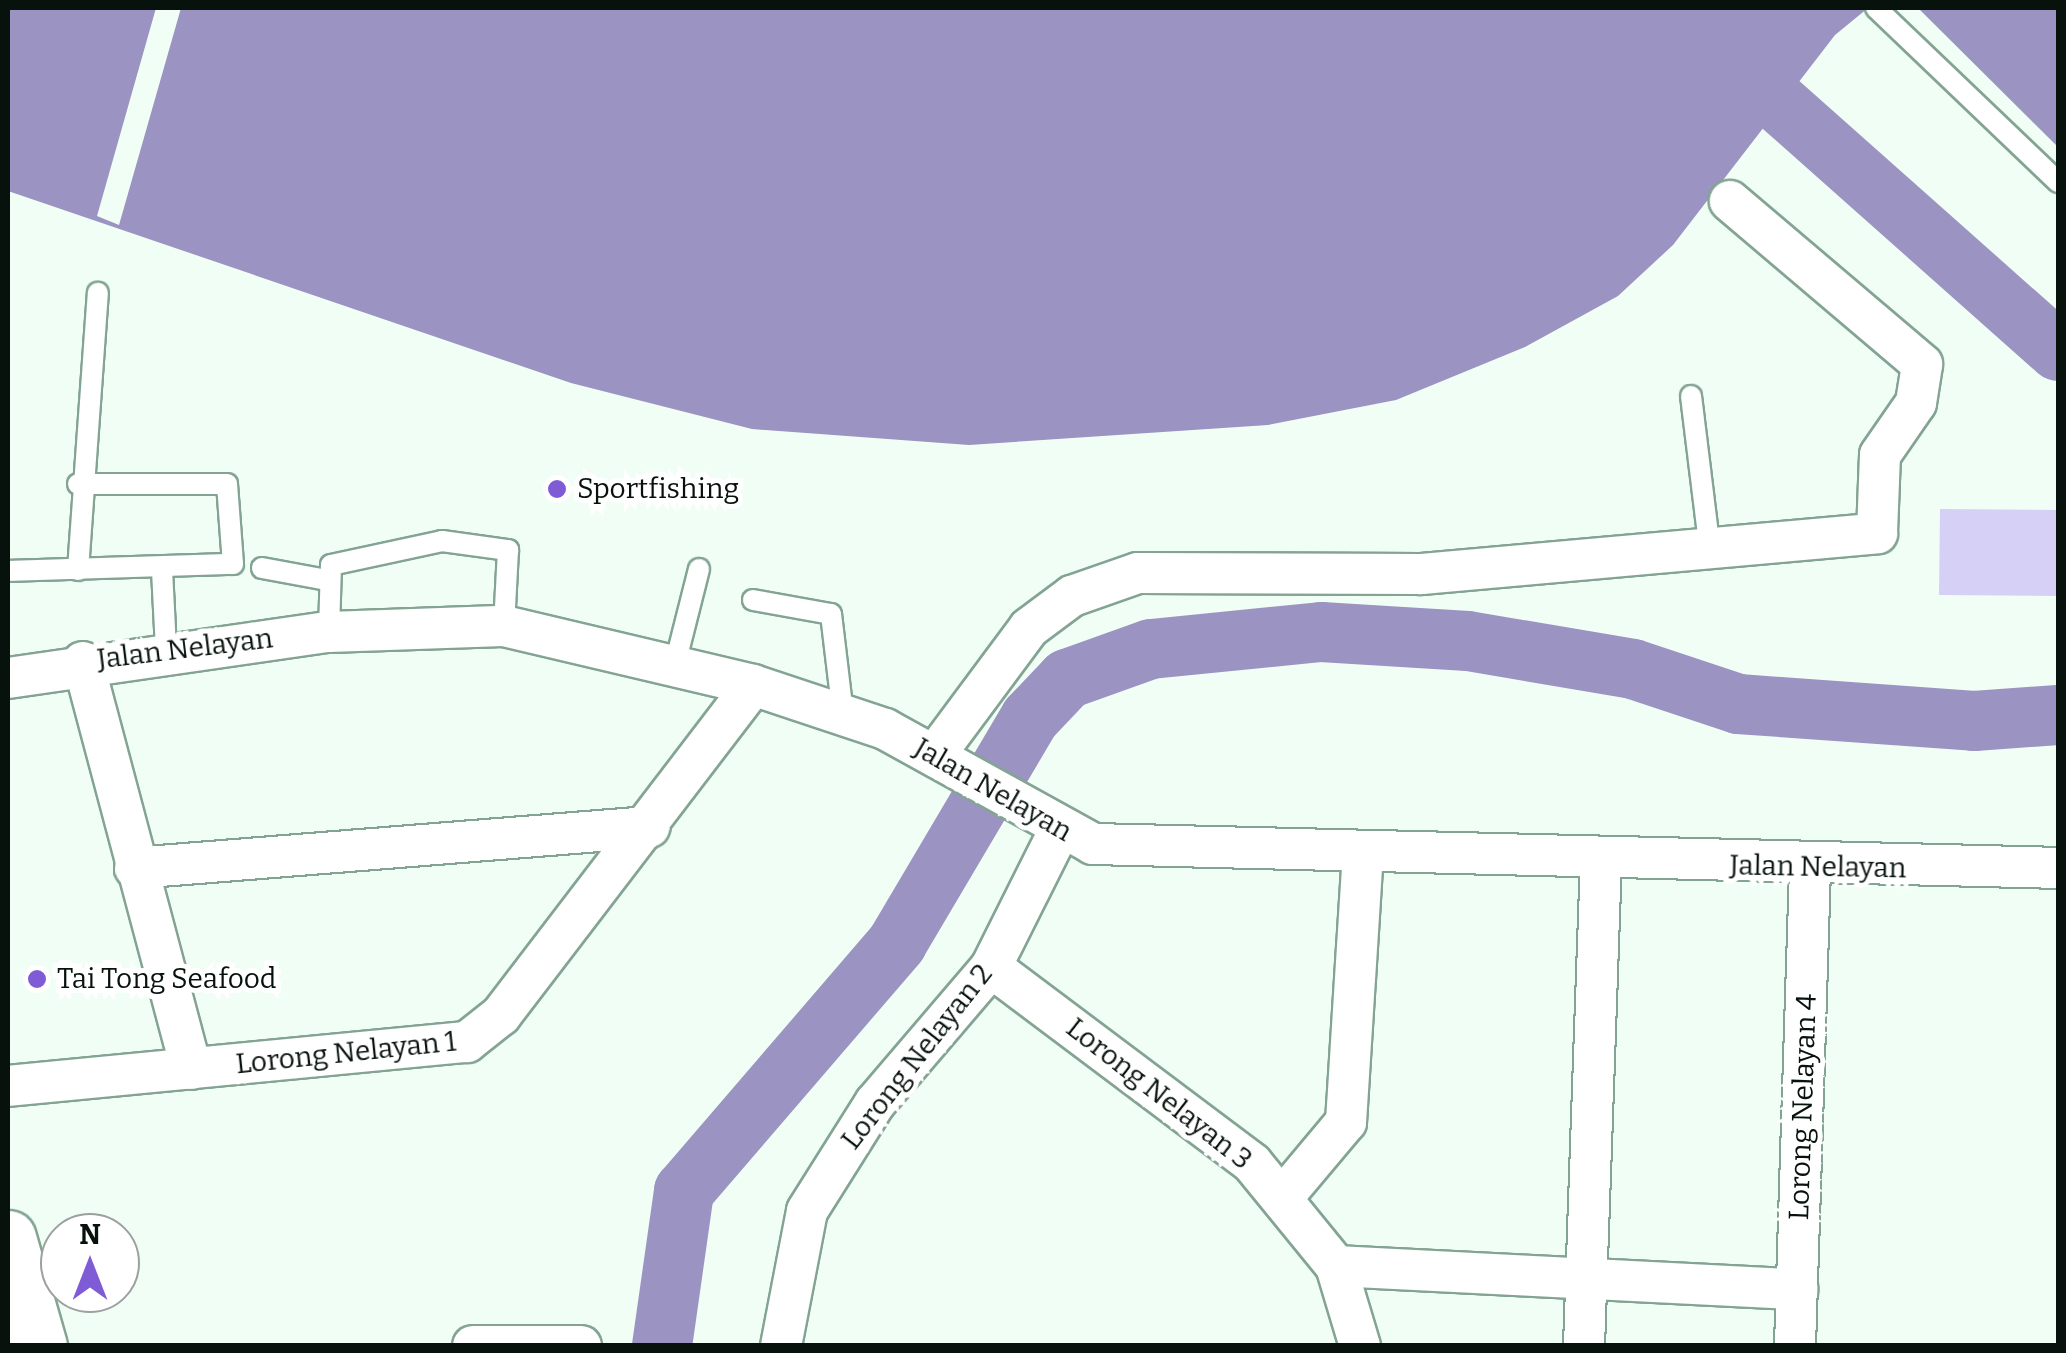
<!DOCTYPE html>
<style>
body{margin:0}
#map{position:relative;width:2066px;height:1353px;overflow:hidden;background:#f1fef6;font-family:Bitter,serif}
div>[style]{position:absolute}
.green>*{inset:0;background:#d7d0f6}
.water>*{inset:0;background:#9b93c1}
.pier>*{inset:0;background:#f1fef6}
.river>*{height:60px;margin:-30px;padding:0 30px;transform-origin:30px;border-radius:30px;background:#9b93c1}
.roads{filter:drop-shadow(2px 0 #84a493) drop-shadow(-2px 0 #84a493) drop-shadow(0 2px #84a493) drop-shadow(0 -2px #84a493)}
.service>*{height:20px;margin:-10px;padding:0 10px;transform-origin:10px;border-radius:10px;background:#fff}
.minor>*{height:40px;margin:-20px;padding:0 20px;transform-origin:20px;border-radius:20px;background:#fff}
.secondary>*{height:55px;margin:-27.5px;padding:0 27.5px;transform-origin:27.5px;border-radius:27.5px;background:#fff}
.dots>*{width:28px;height:28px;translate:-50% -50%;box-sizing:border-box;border:5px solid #fff;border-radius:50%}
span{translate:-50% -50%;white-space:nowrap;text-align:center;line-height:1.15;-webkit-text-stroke:10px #fff;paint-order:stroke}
.poi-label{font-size:28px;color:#07120c}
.left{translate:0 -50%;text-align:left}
.street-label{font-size:28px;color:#07120c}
.frame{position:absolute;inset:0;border:10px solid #07120c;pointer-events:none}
.north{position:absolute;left:40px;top:1213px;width:100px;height:100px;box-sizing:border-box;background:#fff;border:2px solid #9ca09e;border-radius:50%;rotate:0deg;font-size:28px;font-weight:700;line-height:40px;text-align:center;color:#07120c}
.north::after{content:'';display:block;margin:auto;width:35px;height:45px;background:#7f5cd6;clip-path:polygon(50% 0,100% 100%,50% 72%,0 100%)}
</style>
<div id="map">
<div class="green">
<div style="clip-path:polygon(1940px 509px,2058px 510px,2058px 596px,1939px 595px)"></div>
</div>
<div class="water">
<div style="clip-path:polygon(8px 8px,1868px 8px,1835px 35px,1673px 245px,1618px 296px,1525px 347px,1396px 400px,1268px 425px,969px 445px,752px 429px,571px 383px,8px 191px)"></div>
<div style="clip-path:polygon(1918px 8px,2058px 8px,2058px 147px)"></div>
</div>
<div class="pier">
<div style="clip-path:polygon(156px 8px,181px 8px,119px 225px,97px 216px)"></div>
</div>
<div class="river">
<div style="left:1780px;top:104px;width:372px;rotate:41.6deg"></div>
<div style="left:662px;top:1346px;width:157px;rotate:-81.9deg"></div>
<div style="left:684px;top:1191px;width:327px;rotate:-49.3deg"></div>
<div style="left:897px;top:943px;width:261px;rotate:-59.4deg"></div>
<div style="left:1030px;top:718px;width:54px;rotate:-46.5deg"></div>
<div style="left:1067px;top:679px;width:89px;rotate:-19.7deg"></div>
<div style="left:1151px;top:649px;width:171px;rotate:-5.7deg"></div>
<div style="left:1321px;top:632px;width:147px;rotate:3.5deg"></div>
<div style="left:1468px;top:641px;width:167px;rotate:9.6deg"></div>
<div style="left:1633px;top:669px;width:111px;rotate:18.4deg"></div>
<div style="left:1738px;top:704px;width:237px;rotate:4.1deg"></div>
<div style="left:1974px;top:721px;width:84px;rotate:-4.1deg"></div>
</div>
<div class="roads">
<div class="service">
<div style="left:1876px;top:8px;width:252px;rotate:43.7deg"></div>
<div style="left:1691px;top:396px;width:156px;rotate:83deg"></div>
<div style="left:262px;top:568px;width:66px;rotate:10.5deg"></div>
<div style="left:78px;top:570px;width:278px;rotate:-85.9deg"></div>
<div style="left:162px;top:570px;width:80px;rotate:87.1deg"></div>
<div style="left:8px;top:571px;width:225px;rotate:-1.8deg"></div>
<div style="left:233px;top:564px;width:80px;rotate:-94.3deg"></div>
<div style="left:227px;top:484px;width:149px;rotate:180deg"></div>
<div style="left:753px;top:600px;width:79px;rotate:10.2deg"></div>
<div style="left:831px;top:614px;width:101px;rotate:83.2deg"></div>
<div style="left:329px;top:632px;width:67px;rotate:-88.3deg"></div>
<div style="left:331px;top:565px;width:114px;rotate:-12.2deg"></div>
<div style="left:442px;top:541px;width:67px;rotate:7.8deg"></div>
<div style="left:508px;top:550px;width:76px;rotate:93deg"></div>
<div style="left:675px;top:664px;width:98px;rotate:-75.8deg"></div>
</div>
<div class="minor">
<div style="left:83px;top:662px;width:421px;rotate:75.1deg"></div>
<div style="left:8px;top:678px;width:324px;rotate:-8.2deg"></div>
<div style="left:329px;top:632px;width:175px;rotate:-2deg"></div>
<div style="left:504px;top:626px;width:256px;rotate:13.3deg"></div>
<div style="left:753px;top:685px;width:139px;rotate:18.4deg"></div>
<div style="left:885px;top:729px;width:238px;rotate:28.9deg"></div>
<div style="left:1093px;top:844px;width:965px;rotate:1.42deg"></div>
<div style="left:937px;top:752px;width:154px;rotate:-53.4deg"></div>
<div style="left:1029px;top:628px;width:54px;rotate:-36.7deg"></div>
<div style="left:1072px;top:596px;width:70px;rotate:-19.2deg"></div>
<div style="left:1138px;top:573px;width:284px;rotate:0.2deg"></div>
<div style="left:1422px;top:574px;width:457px;rotate:-5.1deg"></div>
<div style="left:1877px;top:533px;width:78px;rotate:-87.8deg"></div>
<div style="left:1880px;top:455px;width:63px;rotate:-55.3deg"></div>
<div style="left:1916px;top:403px;width:39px;rotate:-81deg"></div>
<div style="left:1922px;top:364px;width:252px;rotate:-139.7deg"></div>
<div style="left:135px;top:868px;width:516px;rotate:-4.56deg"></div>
<div style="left:991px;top:967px;width:326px;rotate:36.9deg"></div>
<div style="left:1252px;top:1163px;width:133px;rotate:50.8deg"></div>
<div style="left:1336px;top:1266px;width:84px;rotate:73.3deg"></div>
<div style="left:8px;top:1086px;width:461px;rotate:-5.5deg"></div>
<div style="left:467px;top:1042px;width:43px;rotate:-38.5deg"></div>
<div style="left:501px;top:1015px;width:415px;rotate:-52.6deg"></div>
<div style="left:1283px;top:1197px;width:98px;rotate:-50deg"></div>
<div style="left:1346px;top:1122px;width:269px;rotate:-86.4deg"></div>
<div style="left:1336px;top:1266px;width:462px;rotate:2.9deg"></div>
<div style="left:473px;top:1346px;width:108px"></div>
<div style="left:781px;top:1346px;width:137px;rotate:-79.1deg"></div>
<div style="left:807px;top:1211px;width:128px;rotate:-57.8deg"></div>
<div style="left:875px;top:1103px;width:179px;rotate:-49.5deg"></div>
<div style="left:991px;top:967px;width:150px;rotate:-63.4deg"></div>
<div style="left:1584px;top:1346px;width:484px;rotate:-88deg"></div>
<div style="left:1795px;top:1346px;width:478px;rotate:-88.2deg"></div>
</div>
<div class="secondary">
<div style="left:8px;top:1238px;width:112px;rotate:74deg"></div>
</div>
</div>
<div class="dots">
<div style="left:557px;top:489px;background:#7f5cd6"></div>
<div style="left:37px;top:979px;background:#7f5cd6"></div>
</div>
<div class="poi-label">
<span class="left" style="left:577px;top:489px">Sportfishing</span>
<span class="left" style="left:57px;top:979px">Tai Tong Seafood</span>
</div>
<div class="street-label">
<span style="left:185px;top:649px;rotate:-7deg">Jalan Nelayan</span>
<span style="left:993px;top:790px;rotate:30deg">Jalan Nelayan</span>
<span style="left:1818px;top:867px;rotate:1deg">Jalan Nelayan</span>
<span style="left:346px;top:1053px;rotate:-6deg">Lorong Nelayan 1</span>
<span style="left:917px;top:1057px;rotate:-52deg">Lorong Nelayan 2</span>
<span style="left:1159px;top:1094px;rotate:38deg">Lorong Nelayan 3</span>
<span style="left:1803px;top:1107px;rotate:-88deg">Lorong Nelayan 4</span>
</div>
<div class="frame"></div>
<div class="north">N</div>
</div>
